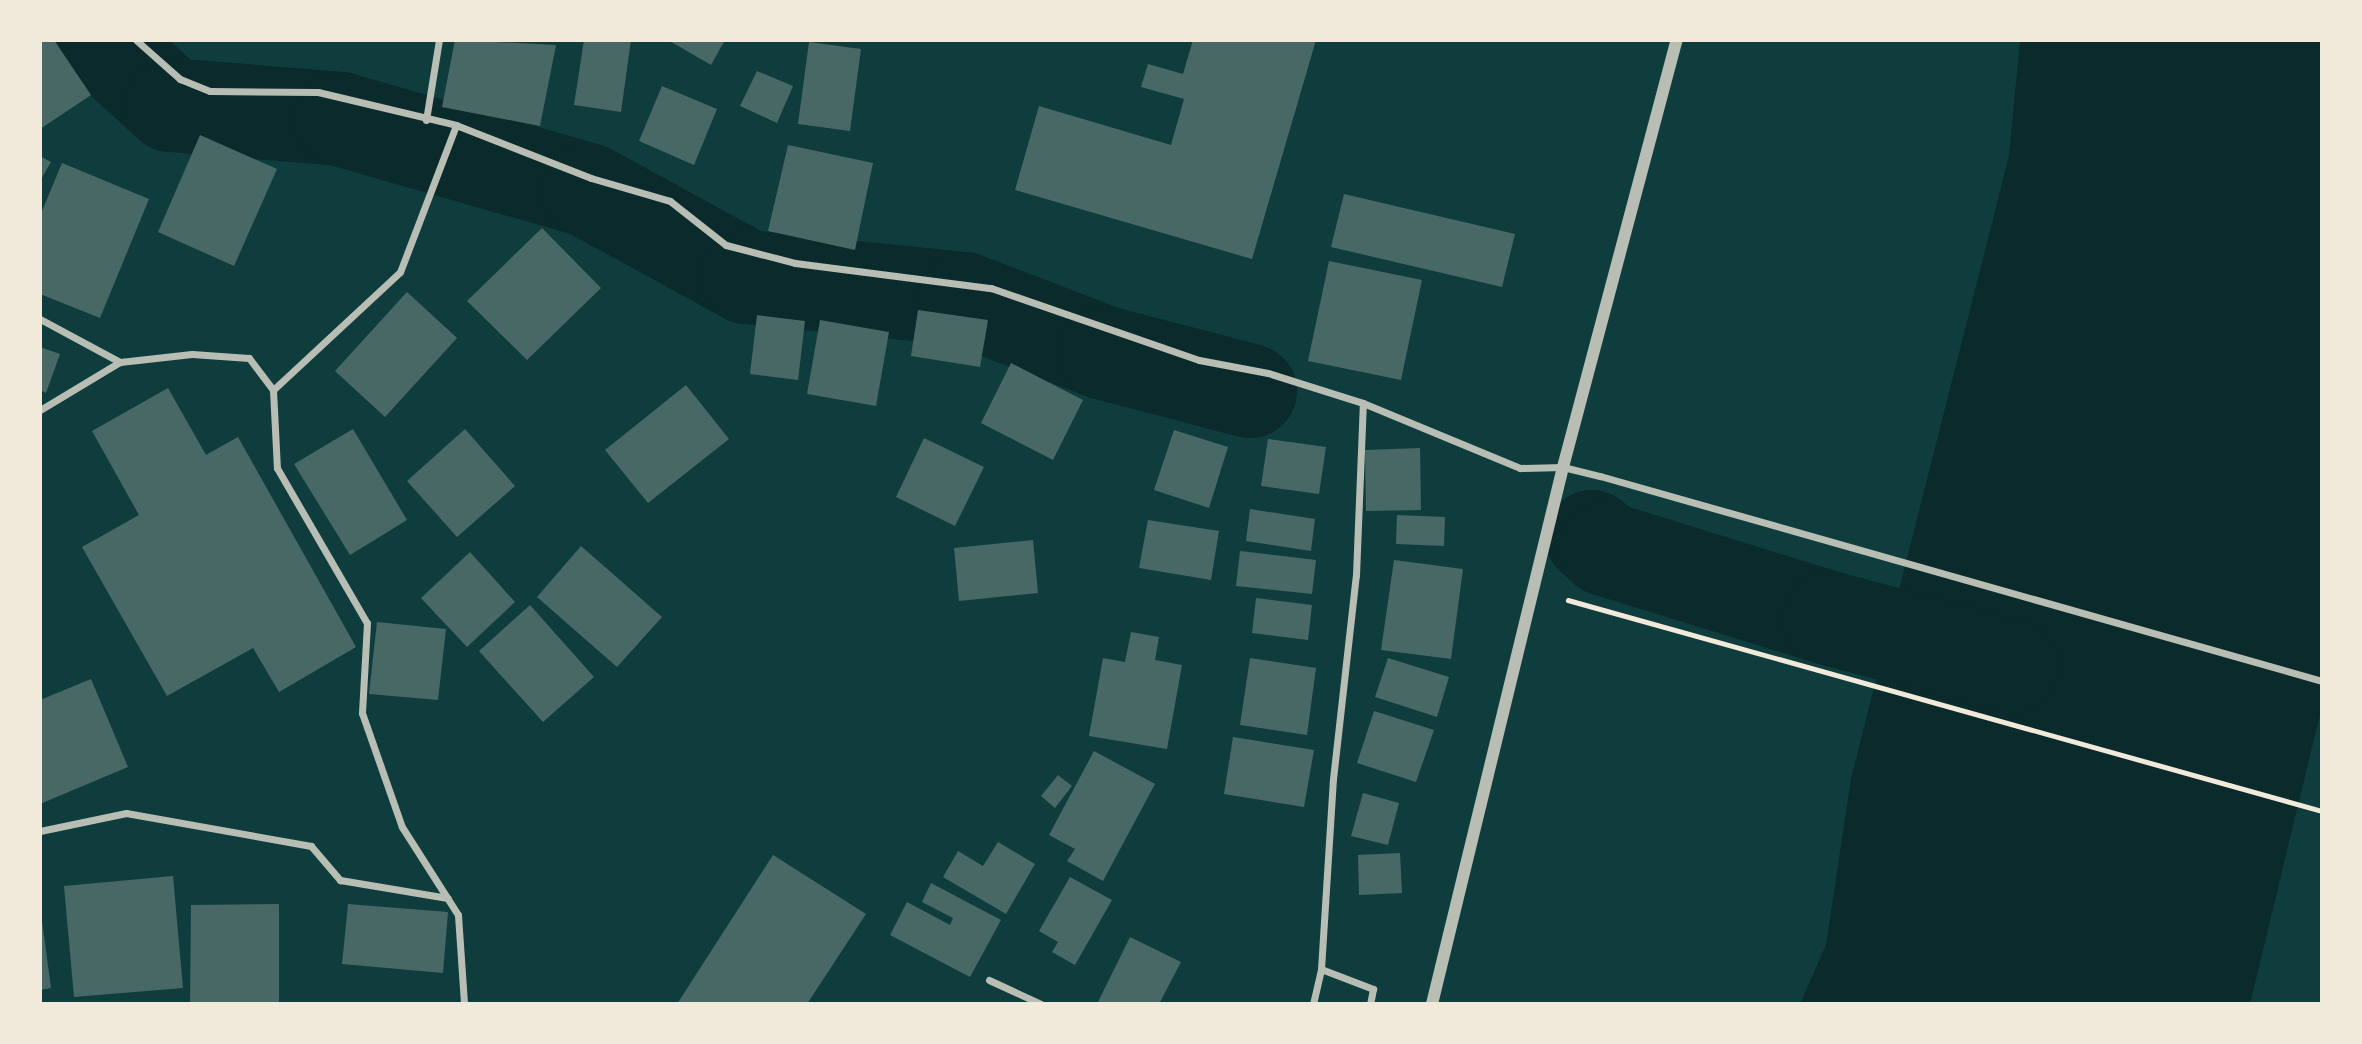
<!DOCTYPE html>
<style>
body{margin:0}
#map{position:relative;width:2362px;height:1044px;overflow:hidden;background:#0f3d3e;font-family:Mulish,sans-serif}
div>[style]{position:absolute}
.water>*{inset:0;background:#0a2a2b}
.river>*{height:94px;margin:-47px;padding:0 47px;transform-origin:47px;border-radius:47px;background:#0a2a2b}
.building>*{inset:0;background:#486865}
.path>*{height:4.5px;margin:-2.25px;padding:0 2.25px;transform-origin:2.25px;border-radius:2.25px;background:#f1e9da}
.minor>*{height:7px;margin:-3.5px;padding:0 3.5px;transform-origin:3.5px;border-radius:3.5px;background:#b8beb3}
.tertiary>*{height:12px;margin:-6px;padding:0 6px;transform-origin:6px;border-radius:6px;background:#b8beb3}
span{translate:-50% -50%;white-space:nowrap;text-align:center;line-height:1.15;-webkit-text-stroke:5px #f1e9da;paint-order:stroke}
.frame{position:absolute;inset:0;border:42px solid #f1e9da;pointer-events:none}
</style>
<div id="map">
<div class="water">
<div style="clip-path:polygon(2020px 40px,2322px 40px,2322px 706px,2250px 1004px,1800px 1004px,1826px 945px,1851px 779px,2009px 156px)"></div>
</div>
<div class="river">
<div style="left:99px;top:40px;width:97px;rotate:42.1deg"></div>
<div style="left:171px;top:105px;width:170px;rotate:4.7deg"></div>
<div style="left:340px;top:119px;width:258px;rotate:16deg"></div>
<div style="left:588px;top:190px;width:181px;rotate:28.7deg"></div>
<div style="left:747px;top:277px;width:218px;rotate:5.8deg"></div>
<div style="left:964px;top:299px;width:151px;rotate:21deg"></div>
<div style="left:1105px;top:353px;width:150px;rotate:14.7deg"></div>
<div style="left:1592px;top:537px;width:18px;rotate:41deg"></div>
<div style="left:1606px;top:549px;width:233px;rotate:17.2deg"></div>
<div style="left:1829px;top:618px;width:189px;rotate:15deg"></div>
</div>
<div class="building">
<div style="clip-path:polygon(40px 40px,54px 40px,91px 95px,40px 129px)"></div>
<div style="clip-path:polygon(455px 40px,556px 45px,540px 126px,442px 107px)"></div>
<div style="clip-path:polygon(584px 40px,631px 40px,621px 112px,574px 105px)"></div>
<div style="clip-path:polygon(668px 40px,725px 40px,711px 65px)"></div>
<div style="clip-path:polygon(1193px 40px,1316px 40px,1252px 259px,1015px 190px,1039px 106px,1171px 145px,1184px 99px,1141px 87px,1148px 64px,1183px 74px)"></div>
<div style="clip-path:polygon(809px 42px,861px 49px,850px 131px,798px 124px)"></div>
<div style="clip-path:polygon(757px 71px,793px 86px,777px 123px,740px 106px)"></div>
<div style="clip-path:polygon(662px 86px,717px 109px,694px 165px,639px 141px)"></div>
<div style="clip-path:polygon(200px 135px,277px 169px,234px 266px,158px 232px)"></div>
<div style="clip-path:polygon(788px 145px,873px 163px,855px 250px,768px 231px)"></div>
<div style="clip-path:polygon(40px 156px,51px 162px,40px 181px)"></div>
<div style="clip-path:polygon(62px 163px,149px 199px,100px 318px,40px 294px,40px 216px)"></div>
<div style="clip-path:polygon(1344px 194px,1515px 234px,1502px 287px,1331px 247px)"></div>
<div style="clip-path:polygon(542px 228px,601px 288px,527px 360px,467px 301px)"></div>
<div style="clip-path:polygon(1329px 261px,1422px 280px,1401px 380px,1308px 361px)"></div>
<div style="clip-path:polygon(407px 292px,457px 338px,385px 417px,335px 371px)"></div>
<div style="clip-path:polygon(918px 310px,988px 320px,980px 367px,911px 356px)"></div>
<div style="clip-path:polygon(757px 315px,805px 321px,798px 380px,750px 374px)"></div>
<div style="clip-path:polygon(820px 320px,889px 332px,876px 406px,807px 394px)"></div>
<div style="clip-path:polygon(40px 347px,60px 354px,46px 393px,40px 390px)"></div>
<div style="clip-path:polygon(1011px 363px,1083px 400px,1053px 460px,981px 423px)"></div>
<div style="clip-path:polygon(686px 385px,729px 439px,648px 503px,605px 450px)"></div>
<div style="clip-path:polygon(168px 388px,206px 455px,238px 437px,356px 647px,279px 692px,253px 648px,167px 696px,82px 547px,139px 515px,92px 431px)"></div>
<div style="clip-path:polygon(353px 429px,407px 520px,350px 555px,294px 464px)"></div>
<div style="clip-path:polygon(465px 429px,515px 486px,457px 537px,407px 481px)"></div>
<div style="clip-path:polygon(1174px 430px,1228px 447px,1209px 508px,1154px 490px)"></div>
<div style="clip-path:polygon(924px 438px,984px 467px,955px 526px,896px 497px)"></div>
<div style="clip-path:polygon(1268px 439px,1326px 447px,1319px 494px,1261px 486px)"></div>
<div style="clip-path:polygon(1420px 448px,1421px 510px,1366px 511px,1365px 450px)"></div>
<div style="clip-path:polygon(1250px 509px,1315px 519px,1311px 551px,1246px 541px)"></div>
<div style="clip-path:polygon(1397px 515px,1445px 517px,1444px 546px,1396px 544px)"></div>
<div style="clip-path:polygon(1148px 520px,1219px 531px,1211px 580px,1139px 568px)"></div>
<div style="clip-path:polygon(1033px 540px,1038px 593px,959px 601px,954px 548px)"></div>
<div style="clip-path:polygon(581px 546px,662px 617px,617px 667px,537px 597px)"></div>
<div style="clip-path:polygon(1240px 551px,1316px 560px,1312px 594px,1236px 586px)"></div>
<div style="clip-path:polygon(470px 552px,515px 602px,467px 647px,421px 598px)"></div>
<div style="clip-path:polygon(1394px 560px,1463px 569px,1451px 659px,1381px 650px)"></div>
<div style="clip-path:polygon(1256px 598px,1312px 605px,1308px 640px,1252px 633px)"></div>
<div style="clip-path:polygon(530px 605px,594px 677px,543px 722px,479px 651px)"></div>
<div style="clip-path:polygon(377px 622px,446px 629px,438px 700px,369px 694px)"></div>
<div style="clip-path:polygon(1131px 632px,1159px 637px,1155px 660px,1182px 665px,1167px 749px,1089px 736px,1103px 658px,1125px 662px)"></div>
<div style="clip-path:polygon(1250px 658px,1316px 668px,1307px 735px,1240px 725px)"></div>
<div style="clip-path:polygon(1388px 658px,1449px 677px,1437px 717px,1375px 697px)"></div>
<div style="clip-path:polygon(91px 679px,128px 767px,40px 804px,40px 700px)"></div>
<div style="clip-path:polygon(1374px 711px,1434px 730px,1416px 782px,1357px 763px)"></div>
<div style="clip-path:polygon(1233px 737px,1314px 750px,1304px 807px,1224px 794px)"></div>
<div style="clip-path:polygon(1094px 751px,1155px 784px,1103px 881px,1067px 861px,1075px 849px,1049px 835px)"></div>
<div style="clip-path:polygon(1058px 775px,1072px 786px,1055px 808px,1041px 796px)"></div>
<div style="clip-path:polygon(1363px 793px,1399px 803px,1388px 845px,1351px 836px)"></div>
<div style="clip-path:polygon(998px 842px,1035px 864px,1006px 914px,943px 877px,958px 851px,983px 866px)"></div>
<div style="clip-path:polygon(1400px 853px,1402px 893px,1359px 895px,1358px 855px)"></div>
<div style="clip-path:polygon(773px 855px,866px 914px,807px 1004px,677px 1004px)"></div>
<div style="clip-path:polygon(173px 876px,183px 988px,74px 997px,64px 886px)"></div>
<div style="clip-path:polygon(1070px 877px,1112px 900px,1075px 965px,1052px 952px,1058px 942px,1039px 931px)"></div>
<div style="clip-path:polygon(931px 883px,1001px 920px,970px 977px,890px 935px,907px 902px,950px 925px,953px 918px,922px 902px)"></div>
<div style="clip-path:polygon(279px 904px,279px 1004px,190px 1004px,191px 905px)"></div>
<div style="clip-path:polygon(348px 904px,448px 912px,443px 973px,342px 964px)"></div>
<div style="clip-path:polygon(40px 906px,51px 988px,40px 990px)"></div>
<div style="clip-path:polygon(1130px 937px,1181px 962px,1159px 1004px,1097px 1004px)"></div>
</div>
<div class="path">
<div style="left:1568px;top:600px;width:783px;rotate:15.63deg"></div>
</div>
<div class="minor">
<div style="left:136px;top:40px;width:59px;rotate:41.6deg"></div>
<div style="left:180px;top:79px;width:32px;rotate:22deg"></div>
<div style="left:210px;top:91px;width:108px;rotate:0.5deg"></div>
<div style="left:318px;top:92px;width:142px;rotate:13.4deg"></div>
<div style="left:456px;top:125px;width:145px;rotate:21.4deg"></div>
<div style="left:591px;top:178px;width:82px;rotate:16.2deg"></div>
<div style="left:670px;top:201px;width:71px;rotate:38.2deg"></div>
<div style="left:726px;top:245px;width:71px;rotate:14.6deg"></div>
<div style="left:795px;top:263px;width:198px;rotate:7.3deg"></div>
<div style="left:991px;top:288px;width:220px;rotate:19.1deg"></div>
<div style="left:1199px;top:360px;width:70px;rotate:10.7deg"></div>
<div style="left:1268px;top:373px;width:100px;rotate:17.5deg"></div>
<div style="left:1363px;top:403px;width:170px;rotate:22.5deg"></div>
<div style="left:1520px;top:468px;width:43px;rotate:-1.3deg"></div>
<div style="left:1563px;top:467px;width:38px;rotate:14deg"></div>
<div style="left:1600px;top:476px;width:751px;rotate:15.85deg"></div>
<div style="left:426px;top:120px;width:81px;rotate:-80.8deg"></div>
<div style="left:40px;top:319px;width:91px;rotate:28.3deg"></div>
<div style="left:273px;top:390px;width:173px;rotate:-42.9deg"></div>
<div style="left:400px;top:272px;width:157px;rotate:-69.1deg"></div>
<div style="left:40px;top:410px;width:93px;rotate:-31deg"></div>
<div style="left:120px;top:362px;width:72px;rotate:-6.3deg"></div>
<div style="left:192px;top:354px;width:57px;rotate:4deg"></div>
<div style="left:249px;top:358px;width:40px;rotate:53deg"></div>
<div style="left:273px;top:390px;width:78px;rotate:87.1deg"></div>
<div style="left:277px;top:468px;width:179px;rotate:59.9deg"></div>
<div style="left:367px;top:623px;width:90px;rotate:93.2deg"></div>
<div style="left:362px;top:713px;width:121px;rotate:70.7deg"></div>
<div style="left:402px;top:827px;width:104px;rotate:57.5deg"></div>
<div style="left:458px;top:915px;width:89px;rotate:86.1deg"></div>
<div style="left:40px;top:831px;width:88px;rotate:-11.8deg"></div>
<div style="left:126px;top:813px;width:188px;rotate:10.1deg"></div>
<div style="left:311px;top:846px;width:45px;rotate:49.5deg"></div>
<div style="left:340px;top:880px;width:109px;rotate:9.5deg"></div>
<div style="left:1321px;top:969px;width:56px;rotate:21deg"></div>
<div style="left:1373px;top:989px;width:15px;rotate:101deg"></div>
<div style="left:989px;top:980px;width:57px;rotate:24.8deg"></div>
<div style="left:1313px;top:1004px;width:36px;rotate:-77deg"></div>
<div style="left:1321px;top:969px;width:190px;rotate:-86.4deg"></div>
<div style="left:1333px;top:779px;width:205px;rotate:-83.6deg"></div>
<div style="left:1356px;top:575px;width:172px;rotate:-87.7deg"></div>
</div>
<div class="tertiary">
<div style="left:1432px;top:1004px;width:553px;rotate:-76.29deg"></div>
<div style="left:1563px;top:467px;width:442px;rotate:-75.1deg"></div>
</div>
<div class="frame"></div>
</div>
